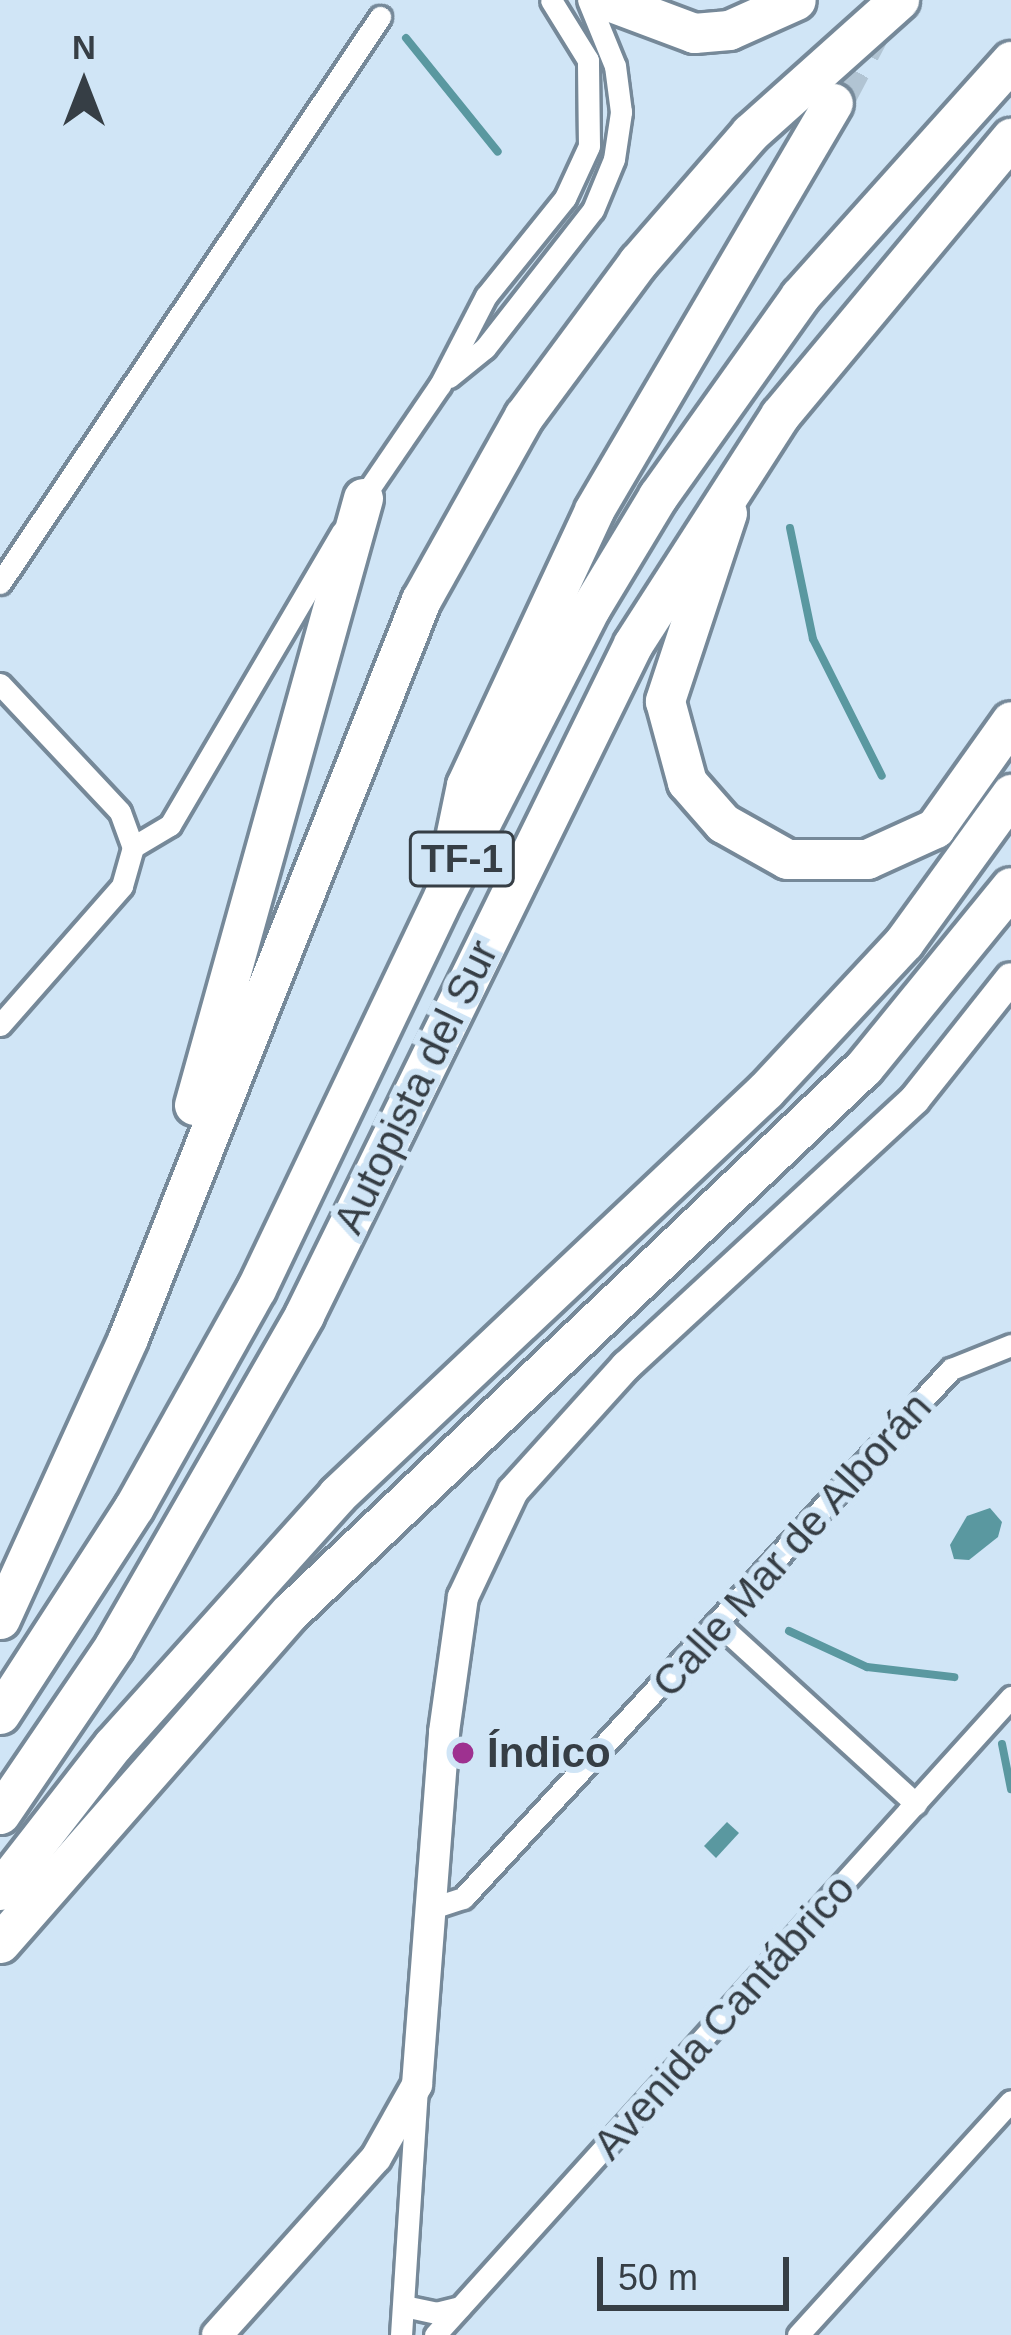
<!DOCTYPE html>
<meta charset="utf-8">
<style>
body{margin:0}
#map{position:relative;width:1011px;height:2335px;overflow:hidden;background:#d0e5f6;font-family:Arial,sans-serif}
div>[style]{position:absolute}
.water>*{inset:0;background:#5a98a0}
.stream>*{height:8px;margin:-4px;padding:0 4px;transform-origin:4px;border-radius:4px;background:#5a98a0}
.highway-tunnel>*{height:39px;margin-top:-19.5px;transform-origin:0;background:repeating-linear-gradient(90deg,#b1c4d3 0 39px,transparent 0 59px)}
.roads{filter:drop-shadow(3px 0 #768999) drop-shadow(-3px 0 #768999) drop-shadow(0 3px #768999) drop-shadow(0 -3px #768999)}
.street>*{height:21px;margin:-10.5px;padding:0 10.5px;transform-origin:10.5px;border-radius:10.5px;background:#fff}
.secondary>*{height:30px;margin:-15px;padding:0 15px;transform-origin:15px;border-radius:15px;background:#fff}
.highway>*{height:39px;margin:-19.5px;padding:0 19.5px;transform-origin:19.5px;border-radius:19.5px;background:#fff}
.dots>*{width:33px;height:33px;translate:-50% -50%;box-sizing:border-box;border:6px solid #d0e5f6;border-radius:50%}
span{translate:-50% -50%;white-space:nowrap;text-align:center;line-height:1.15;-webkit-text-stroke:12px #d0e5f6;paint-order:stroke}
.shield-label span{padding:3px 9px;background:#d0e5f6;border:3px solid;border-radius:9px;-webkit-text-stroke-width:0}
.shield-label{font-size:39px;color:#363e45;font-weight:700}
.street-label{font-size:42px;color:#363e45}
.poi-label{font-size:42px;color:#363e45;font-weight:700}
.left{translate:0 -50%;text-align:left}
.north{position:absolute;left:24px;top:24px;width:120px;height:120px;-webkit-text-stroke:9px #d0e5f6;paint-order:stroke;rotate:0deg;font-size:33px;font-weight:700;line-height:48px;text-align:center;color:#363e45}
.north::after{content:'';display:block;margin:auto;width:42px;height:54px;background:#363e45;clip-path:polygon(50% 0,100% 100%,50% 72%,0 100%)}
.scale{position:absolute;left:597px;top:2257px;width:192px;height:54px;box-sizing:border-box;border:6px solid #363e45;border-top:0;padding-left:15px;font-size:36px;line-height:42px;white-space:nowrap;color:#363e45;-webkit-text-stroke:9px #d0e5f6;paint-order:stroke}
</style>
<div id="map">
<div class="water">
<div style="clip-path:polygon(990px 1508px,1002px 1522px,998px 1537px,969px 1560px,954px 1559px,950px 1545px,967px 1516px)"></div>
<div style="clip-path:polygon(727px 1822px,739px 1833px,716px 1858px,704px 1846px)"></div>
</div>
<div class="stream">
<div style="left:406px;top:38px;width:146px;rotate:51.1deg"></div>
<div style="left:790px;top:528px;width:113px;rotate:78.3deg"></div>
<div style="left:813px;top:639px;width:153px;rotate:63.3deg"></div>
<div style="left:789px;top:1631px;width:86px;rotate:24.8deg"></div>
<div style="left:867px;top:1667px;width:88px;rotate:6.6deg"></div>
<div style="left:1002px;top:1744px;width:46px;rotate:78.7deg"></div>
</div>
<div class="highway-tunnel">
<div style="left:833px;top:103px;width:93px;rotate:-62.3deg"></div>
</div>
<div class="roads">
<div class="street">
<div style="left:449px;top:377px;width:46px;rotate:-38.9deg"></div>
<div style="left:485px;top:348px;width:175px;rotate:-52deg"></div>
<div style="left:593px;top:210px;width:55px;rotate:-67.6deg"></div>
<div style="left:614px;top:159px;width:48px;rotate:-81.5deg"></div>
<div style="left:621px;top:112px;width:46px;rotate:-97.4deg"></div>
<div style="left:615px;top:66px;width:71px;rotate:-112.2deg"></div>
<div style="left:358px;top:505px;width:145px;rotate:-55.7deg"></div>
<div style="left:440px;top:385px;width:100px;rotate:-62.7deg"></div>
<div style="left:486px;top:296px;width:126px;rotate:-51.1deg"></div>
<div style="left:565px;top:198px;width:57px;rotate:-65.2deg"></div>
<div style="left:589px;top:146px;width:86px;rotate:-90.7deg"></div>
<div style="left:588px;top:60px;width:70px;rotate:-121.7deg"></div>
<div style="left:0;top:583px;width:682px;rotate:-56.12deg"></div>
<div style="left:0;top:684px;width:175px;rotate:46.8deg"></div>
<div style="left:120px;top:812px;width:37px;rotate:70deg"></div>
<div style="left:133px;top:847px;width:43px;rotate:-30.7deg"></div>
<div style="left:170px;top:825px;width:340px;rotate:-59.6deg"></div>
<div style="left:0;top:1025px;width:185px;rotate:-48.7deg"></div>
<div style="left:122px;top:886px;width:41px;rotate:-74.2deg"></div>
<div style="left:721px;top:1626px;width:264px;rotate:42.4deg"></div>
<div style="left:429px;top:1909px;width:36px;rotate:-18deg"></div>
<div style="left:463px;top:1898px;width:720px;rotate:-47.31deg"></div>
<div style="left:951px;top:1369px;width:65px;rotate:-21.8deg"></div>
<div style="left:404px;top:2306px;width:33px;rotate:12deg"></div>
<div style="left:436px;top:2313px;width:25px;rotate:-14deg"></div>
<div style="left:401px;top:2335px;width:246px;rotate:-86.3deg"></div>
<div style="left:435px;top:2335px;width:860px;rotate:-47.92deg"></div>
<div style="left:798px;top:2335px;width:316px;rotate:-47.7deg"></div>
</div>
<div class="secondary">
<div style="left:217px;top:2335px;width:238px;rotate:-48.1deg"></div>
<div style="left:376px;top:2158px;width:84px;rotate:-60.7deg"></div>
<div style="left:417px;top:2085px;width:354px;rotate:-85.6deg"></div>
<div style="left:444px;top:1732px;width:136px;rotate:-82deg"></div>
<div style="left:463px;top:1597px;width:117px;rotate:-64.7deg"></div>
<div style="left:513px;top:1491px;width:169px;rotate:-47.9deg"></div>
<div style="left:626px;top:1366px;width:393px;rotate:-42.7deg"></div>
<div style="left:915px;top:1099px;width:154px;rotate:-51.6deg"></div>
</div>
<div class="highway">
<div style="left:606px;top:0;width:94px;rotate:20.6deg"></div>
<div style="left:694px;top:33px;width:35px;rotate:-5deg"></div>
<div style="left:729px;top:30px;width:73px;rotate:-24.1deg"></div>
<div style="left:727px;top:513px;width:198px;rotate:108.3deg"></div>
<div style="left:665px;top:701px;width:84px;rotate:74.8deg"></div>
<div style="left:687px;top:782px;width:55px;rotate:48.7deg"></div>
<div style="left:723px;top:823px;width:73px;rotate:29.4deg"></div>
<div style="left:787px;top:859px;width:80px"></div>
<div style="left:867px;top:859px;width:75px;rotate:-24.5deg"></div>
<div style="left:935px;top:828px;width:131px;rotate:-54.6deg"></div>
<div style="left:454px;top:843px;width:59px;rotate:-78.3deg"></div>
<div style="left:466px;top:785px;width:303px;rotate:-65deg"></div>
<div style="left:594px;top:510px;width:472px;rotate:-59.6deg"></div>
<div style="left:194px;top:1105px;width:630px;rotate:-74.44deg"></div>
<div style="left:0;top:1619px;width:309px;rotate:-65.5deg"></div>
<div style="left:128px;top:1338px;width:794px;rotate:-68.35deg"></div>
<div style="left:421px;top:600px;width:211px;rotate:-60.8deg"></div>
<div style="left:524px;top:416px;width:192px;rotate:-53.5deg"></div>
<div style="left:638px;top:262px;width:171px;rotate:-49deg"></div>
<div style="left:750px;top:133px;width:200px;rotate:-41.8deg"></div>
<div style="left:0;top:1714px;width:247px;rotate:-57.1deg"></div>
<div style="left:134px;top:1507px;width:250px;rotate:-60.8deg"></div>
<div style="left:256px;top:1289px;width:437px;rotate:-64.5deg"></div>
<div style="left:444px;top:895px;width:323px;rotate:-63deg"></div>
<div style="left:591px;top:607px;width:130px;rotate:-58.9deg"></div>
<div style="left:658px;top:496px;width:245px;rotate:-54.6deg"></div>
<div style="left:800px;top:296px;width:316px;rotate:-48.1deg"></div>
<div style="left:0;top:1814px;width:203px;rotate:-55.8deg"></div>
<div style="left:114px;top:1646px;width:382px;rotate:-60.1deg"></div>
<div style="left:304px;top:1315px;width:747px;rotate:-63.88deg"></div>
<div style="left:633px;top:644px;width:272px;rotate:-57.3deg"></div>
<div style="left:780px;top:415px;width:361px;rotate:-50.2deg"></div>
<div style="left:0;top:1890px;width:184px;rotate:-52.1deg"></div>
<div style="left:113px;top:1745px;width:336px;rotate:-48.1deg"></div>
<div style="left:337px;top:1495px;width:590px;rotate:-43.35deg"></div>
<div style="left:766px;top:1090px;width:202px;rotate:-47deg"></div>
<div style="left:904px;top:942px;width:183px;rotate:-54.1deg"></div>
<div style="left:0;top:1943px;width:440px;rotate:-48.8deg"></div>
<div style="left:290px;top:1612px;width:792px;rotate:-43.52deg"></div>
<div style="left:864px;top:1067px;width:232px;rotate:-50.8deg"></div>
</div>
</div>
<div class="dots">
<div style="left:463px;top:1753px;background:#9e3190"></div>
</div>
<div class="shield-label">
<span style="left:462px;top:859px">TF-1</span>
</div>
<div class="street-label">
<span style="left:416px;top:1087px;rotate:-64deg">Autopista del Sur</span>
<span style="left:792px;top:1545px;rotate:-48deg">Calle Mar de Alborán</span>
<span style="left:724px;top:2017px;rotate:-48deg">Avenida Cantábrico</span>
</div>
<div class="poi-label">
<span class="left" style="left:487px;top:1753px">Índico</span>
</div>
<div class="north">N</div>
<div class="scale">50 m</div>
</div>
